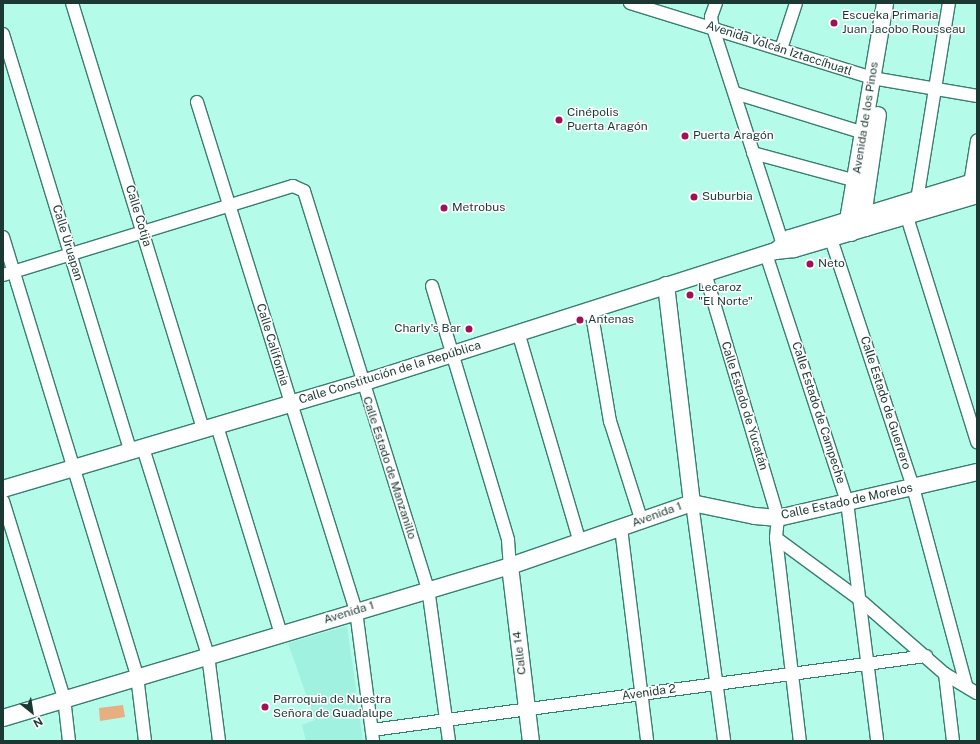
<!DOCTYPE html>
<meta charset="utf-8">
<style>
body{margin:0}
#map{position:relative;width:980px;height:744px;overflow:hidden;background:#b4fbea;font-family:"Public Sans",sans-serif}
div>[style]{position:absolute}
.built>*{inset:0;background:#a0f1df}
.green>*{inset:0;background:#e7ae81}
.roads{filter:drop-shadow(1px 0 #387e70) drop-shadow(-1px 0 #387e70) drop-shadow(0 1px #387e70) drop-shadow(0 -1px #387e70)}
.street>*{height:12px;margin:-6px;padding:0 6px;transform-origin:6px;border-radius:6px;background:#fff}
.secondary>*{height:16px;margin:-8px;padding:0 8px;transform-origin:8px;border-radius:8px;background:#fff}
.dots>*{width:11px;height:11px;translate:-50% -50%;box-sizing:border-box;border:2px solid #fff;border-radius:50%}
span{translate:-50% -50%;white-space:nowrap;text-align:center;line-height:1.15;-webkit-text-stroke:3px #fff;paint-order:stroke}
.poi-label{font-size:12px;color:#1b3832}
.left{translate:0 -50%;text-align:left}
.right{translate:-100% -50%;text-align:right}
.street-label{font-size:12px;color:#1b3832}
.frame{position:absolute;inset:0;border:4px solid #1b3832;pointer-events:none}
.north{position:absolute;left:12px;top:692px;width:40px;height:40px;-webkit-text-stroke:3px #fff;paint-order:stroke;rotate:150deg;font-size:11px;font-weight:700;line-height:16px;text-align:center;color:#1b3832}
.north::after{content:'';display:block;margin:auto;width:14px;height:18px;background:#1b3832;clip-path:polygon(50% 0,100% 100%,50% 72%,0 100%)}
</style>
<div id="map">
<div class="built">
<div style="clip-path:polygon(347px 626px,363px 741px,306px 741px,302px 725px,315px 720px,288px 643px)"></div>
</div>
<div class="green">
<div style="clip-path:polygon(123px 705px,125px 717px,100px 721px,99px 708px)"></div>
</div>
<div class="roads">
<div class="street">
<div style="left:72px;top:3px;width:447px;rotate:72.9deg"></div>
<div style="left:630px;top:3px;width:253px;rotate:17.2deg"></div>
<div style="left:872px;top:78px;width:107px;rotate:9.7deg"></div>
<div style="left:716px;top:3px;width:15px;rotate:110deg"></div>
<div style="left:711px;top:17px;width:11px;rotate:80deg"></div>
<div style="left:713px;top:28px;width:234px;rotate:72.1deg"></div>
<div style="left:3px;top:34px;width:437px;rotate:73deg"></div>
<div style="left:781px;top:49px;width:48px;rotate:-71.9deg"></div>
<div style="left:735px;top:93px;width:135px;rotate:17.2deg"></div>
<div style="left:197px;top:102px;width:533px;rotate:72.65deg"></div>
<div style="left:356px;top:611px;width:131px;rotate:82.5deg"></div>
<div style="left:753px;top:153px;width:107px;rotate:15.2deg"></div>
<div style="left:970px;top:184px;width:44px;rotate:-80.8deg"></div>
<div style="left:917px;top:200px;width:200px;rotate:-80.8deg"></div>
<div style="left:907px;top:217px;width:236px;rotate:72.7deg"></div>
<div style="left:3px;top:237px;width:459px;rotate:73deg"></div>
<div style="left:137px;top:676px;width:65px;rotate:83deg"></div>
<div style="left:831px;top:239px;width:261px;rotate:71.7deg"></div>
<div style="left:913px;top:487px;width:205px;rotate:75deg"></div>
<div style="left:766px;top:254px;width:261px;rotate:71.9deg"></div>
<div style="left:847px;top:502px;width:241px;rotate:82.8deg"></div>
<div style="left:705px;top:273px;width:256px;rotate:73.4deg"></div>
<div style="left:778px;top:518px;width:20px;rotate:96deg"></div>
<div style="left:776px;top:538px;width:204px;rotate:83.3deg"></div>
<div style="left:3px;top:275px;width:303px;rotate:-17.1deg"></div>
<div style="left:293px;top:186px;width:12px;rotate:24deg"></div>
<div style="left:304px;top:191px;width:416px;rotate:72.7deg"></div>
<div style="left:428px;top:588px;width:154px;rotate:82.2deg"></div>
<div style="left:432px;top:286px;width:265px;rotate:73.3deg"></div>
<div style="left:508px;top:540px;width:26px;rotate:86deg"></div>
<div style="left:591px;top:309px;width:114px;rotate:80.4deg"></div>
<div style="left:610px;top:421px;width:106px;rotate:72.4deg"></div>
<div style="left:518px;top:332px;width:220px;rotate:73.6deg"></div>
<div style="left:217px;top:426px;width:218px;rotate:72.9deg"></div>
<div style="left:143px;top:448px;width:217px;rotate:72.6deg"></div>
<div style="left:208px;top:655px;width:87px;rotate:82.7deg"></div>
<div style="left:3px;top:501px;width:206px;rotate:72.8deg"></div>
<div style="left:64px;top:698px;width:43px;rotate:83.4deg"></div>
<div style="left:692px;top:503px;width:240px;rotate:82.3deg"></div>
<div style="left:621px;top:528px;width:215px;rotate:83deg"></div>
<div style="left:776px;top:538px;width:103px;rotate:36.3deg"></div>
<div style="left:859px;top:599px;width:114px;rotate:41.1deg"></div>
<div style="left:945px;top:674px;width:37px;rotate:31deg"></div>
<div style="left:945px;top:674px;width:67px;rotate:83.2deg"></div>
<div style="left:372px;top:730px;width:559px;rotate:-7.61deg"></div>
</div>
<div class="secondary">
<div style="left:866px;top:228px;width:12px;rotate:-104deg"></div>
<div style="left:863px;top:216px;width:102px;rotate:-81.6deg"></div>
<div style="left:851px;top:233px;width:13px;rotate:-103deg"></div>
<div style="left:848px;top:220px;width:220px;rotate:-80.3deg"></div>
<div style="left:776px;top:251px;width:19px;rotate:-43deg"></div>
<div style="left:790px;top:238px;width:195px;rotate:-17deg"></div>
<div style="left:666px;top:285px;width:220px;rotate:83.2deg"></div>
<div style="left:3px;top:489px;width:374px;rotate:-16.5deg"></div>
<div style="left:362px;top:383px;width:435px;rotate:-17.7deg"></div>
<div style="left:776px;top:251px;width:18px;rotate:-6deg"></div>
<div style="left:794px;top:249px;width:191px;rotate:-16.4deg"></div>
<div style="left:692px;top:503px;width:64px;rotate:11.7deg"></div>
<div style="left:755px;top:516px;width:23px;rotate:5deg"></div>
<div style="left:778px;top:518px;width:204px;rotate:-13deg"></div>
<div style="left:510px;top:566px;width:176px;rotate:83.2deg"></div>
<div style="left:3px;top:718px;width:529px;rotate:-16.69deg"></div>
<div style="left:510px;top:566px;width:193px;rotate:-19.1deg"></div>
</div>
</div>
<div class="dots">
<div style="left:834px;top:23px;background:#a00f57"></div>
<div style="left:559px;top:120px;background:#a00f57"></div>
<div style="left:685px;top:136px;background:#a00f57"></div>
<div style="left:694px;top:197px;background:#a00f57"></div>
<div style="left:444px;top:208px;background:#a00f57"></div>
<div style="left:810px;top:264px;background:#a00f57"></div>
<div style="left:690px;top:295px;background:#a00f57"></div>
<div style="left:580px;top:320px;background:#a00f57"></div>
<div style="left:469px;top:329px;background:#a00f57"></div>
<div style="left:265px;top:707px;background:#a00f57"></div>
</div>
<div class="poi-label">
<span class="left" style="left:842px;top:23px">Escueka Primaria<br>Juan Jacobo Rousseau</span>
<span class="left" style="left:567px;top:120px">Cinépolis<br>Puerta Aragón</span>
<span class="left" style="left:693px;top:136px">Puerta Aragón</span>
<span class="left" style="left:702px;top:197px">Suburbia</span>
<span class="left" style="left:452px;top:208px">Metrobus</span>
<span class="left" style="left:818px;top:264px">Neto</span>
<span class="left" style="left:698px;top:295px">Lecaroz<br>"El Norte"</span>
<span class="left" style="left:588px;top:320px">Antenas</span>
<span class="right" style="left:461px;top:329px">Charly's Bar</span>
<span class="left" style="left:273px;top:707px">Parroquia de Nuestra<br>Señora de Guadalupe</span>
</div>
<div class="street-label">
<span style="left:779px;top:49px;rotate:18deg">Avenida Volcán Iztaccíhuatl</span>
<span style="left:866px;top:118px;rotate:-81deg">Avenida de los Pinos</span>
<span style="left:138px;top:216px;rotate:73deg">Calle Cotija</span>
<span style="left:67px;top:243px;rotate:73deg">Calle Uruapan</span>
<span style="left:272px;top:345px;rotate:73deg">Calle California</span>
<span style="left:390px;top:373px;rotate:-17deg">Calle Constitución de la República</span>
<span style="left:885px;top:403px;rotate:72deg">Calle Estado de Guerrero</span>
<span style="left:744px;top:406px;rotate:73deg">Calle Estado de Yucatán</span>
<span style="left:818px;top:413px;rotate:72deg">Calle Estado de Campeche</span>
<span style="left:389px;top:468px;rotate:72deg">Calle Estado de Manzanillo</span>
<span style="left:847px;top:502px;rotate:-12deg">Calle Estado de Morelos</span>
<span style="left:657px;top:515px;rotate:-20deg">Avenida 1</span>
<span style="left:349px;top:613px;rotate:-17deg">Avenida 1</span>
<span style="left:520px;top:653px;rotate:-97deg">Calle 14</span>
<span style="left:649px;top:693px;rotate:-8deg">Avenida 2</span>
</div>
<div class="frame"></div>
<div class="north">N</div>
</div>
